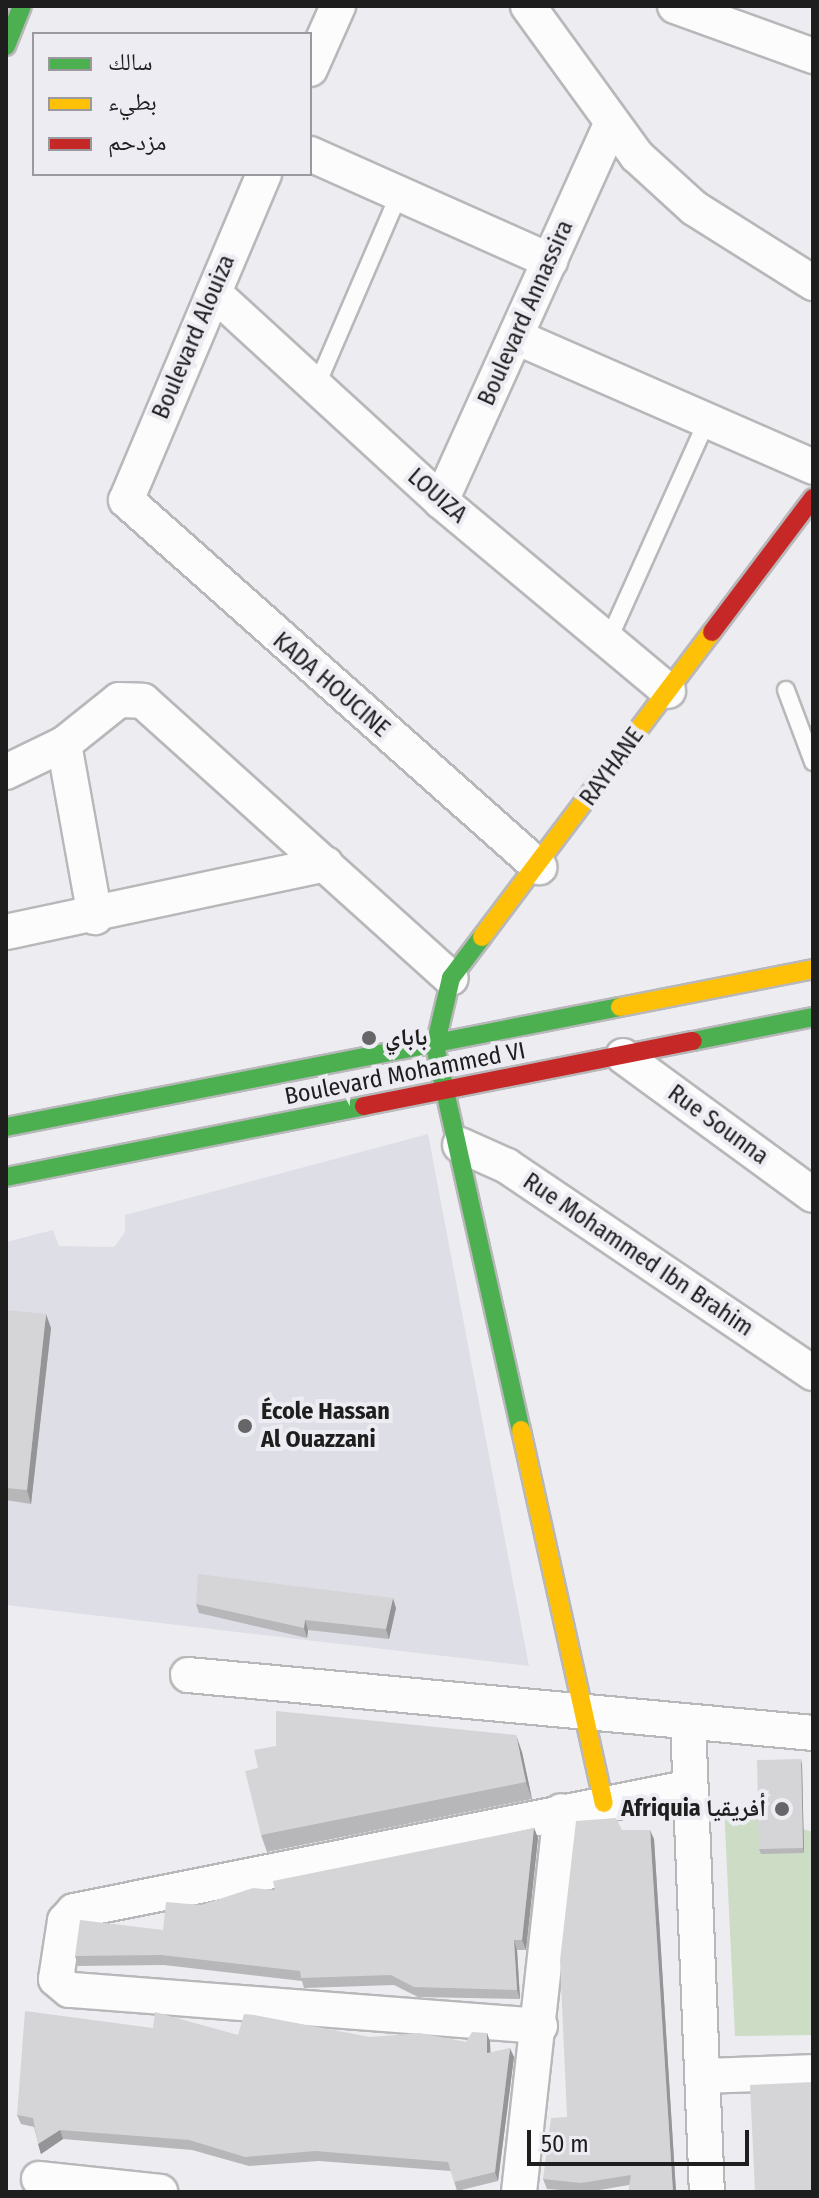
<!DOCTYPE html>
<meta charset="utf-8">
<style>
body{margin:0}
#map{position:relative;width:819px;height:2198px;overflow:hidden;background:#ededf1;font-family:"Fira Sans Condensed","Noto Naskh Arabic",sans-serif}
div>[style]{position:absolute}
.built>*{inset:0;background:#dedee7}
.green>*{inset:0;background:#ccdcc5}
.roads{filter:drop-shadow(2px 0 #b8b8ba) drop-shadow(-2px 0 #b8b8ba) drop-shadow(0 2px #b8b8ba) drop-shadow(0 -2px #b8b8ba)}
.lane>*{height:16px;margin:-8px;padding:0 8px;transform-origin:8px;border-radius:8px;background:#fcfcfd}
.street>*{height:34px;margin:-17px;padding:0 17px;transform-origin:17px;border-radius:17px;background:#fcfcfd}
.fast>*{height:18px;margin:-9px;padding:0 9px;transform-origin:9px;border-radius:9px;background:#4caf50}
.slow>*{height:18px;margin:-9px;padding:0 9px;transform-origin:9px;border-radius:9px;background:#ffc107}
.jam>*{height:18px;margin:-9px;padding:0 9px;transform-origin:9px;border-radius:9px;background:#c62828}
.wall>*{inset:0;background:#b7b6b8}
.shaded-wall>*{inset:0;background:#959496}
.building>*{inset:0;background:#d5d4d6}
.dots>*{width:22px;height:22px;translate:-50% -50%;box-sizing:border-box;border:4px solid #ececf2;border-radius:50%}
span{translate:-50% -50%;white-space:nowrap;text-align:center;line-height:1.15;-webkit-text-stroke:8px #ececf2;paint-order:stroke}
.street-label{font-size:24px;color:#1e1e1f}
.poi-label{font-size:24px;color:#1e1e1f;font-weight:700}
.left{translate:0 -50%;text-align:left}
.right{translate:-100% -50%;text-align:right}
.frame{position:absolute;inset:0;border:8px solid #1e1e1f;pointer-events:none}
.legend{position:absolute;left:32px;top:32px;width:280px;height:144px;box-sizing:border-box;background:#ececf2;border:2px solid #9a9a9e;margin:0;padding:10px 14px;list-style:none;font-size:24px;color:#1e1e1f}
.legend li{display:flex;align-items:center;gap:16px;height:40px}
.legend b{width:40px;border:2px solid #9a9a9e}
.scale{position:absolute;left:527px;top:2130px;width:222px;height:36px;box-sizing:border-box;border:4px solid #1e1e1f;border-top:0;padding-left:10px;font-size:24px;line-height:28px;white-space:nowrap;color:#1e1e1f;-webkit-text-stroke:6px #ececf2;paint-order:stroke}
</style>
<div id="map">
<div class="built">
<div style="clip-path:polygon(428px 1134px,529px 1666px,6px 1605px,6px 1242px,53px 1230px,59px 1246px,114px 1247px,125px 1232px,125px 1215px)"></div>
</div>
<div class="green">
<div style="clip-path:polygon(724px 1806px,813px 1832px,813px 2035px,735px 2036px)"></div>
</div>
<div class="roads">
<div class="lane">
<div style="left:316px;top:387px;width:212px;rotate:-66.7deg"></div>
<div style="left:608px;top:641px;width:243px;rotate:-65.8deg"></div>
<div style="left:786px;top:690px;width:77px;rotate:69.4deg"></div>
</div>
<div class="street">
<div style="left:528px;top:6px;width:185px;rotate:54deg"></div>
<div style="left:637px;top:156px;width:77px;rotate:42.4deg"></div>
<div style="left:694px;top:208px;width:141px;rotate:32.2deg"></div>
<div style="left:675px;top:6px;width:147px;rotate:19.9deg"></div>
<div style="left:310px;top:69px;width:69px;rotate:-66deg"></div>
<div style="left:310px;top:154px;width:263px;rotate:24deg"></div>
<div style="left:264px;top:174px;width:354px;rotate:112.9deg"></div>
<div style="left:126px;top:500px;width:553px;rotate:41.62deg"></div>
<div style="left:214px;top:293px;width:308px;rotate:42.5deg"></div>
<div style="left:441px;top:501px;width:296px;rotate:39.9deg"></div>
<div style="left:516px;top:337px;width:324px;rotate:23.6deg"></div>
<div style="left:441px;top:501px;width:413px;rotate:-65.7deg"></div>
<div style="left:64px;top:744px;width:176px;rotate:79.8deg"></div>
<div style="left:6px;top:772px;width:64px;rotate:-25.8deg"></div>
<div style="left:64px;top:744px;width:70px;rotate:-38.7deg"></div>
<div style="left:119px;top:700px;width:24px;rotate:2deg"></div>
<div style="left:143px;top:701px;width:414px;rotate:42deg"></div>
<div style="left:6px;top:932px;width:327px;rotate:-12deg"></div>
<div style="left:623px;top:1056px;width:235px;rotate:36.2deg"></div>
<div style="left:460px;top:1145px;width:51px;rotate:24.1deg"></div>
<div style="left:507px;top:1166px;width:369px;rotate:34.1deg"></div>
<div style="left:188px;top:1675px;width:628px;rotate:5.3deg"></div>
<div style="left:688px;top:1722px;width:470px;rotate:87.7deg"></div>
<div style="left:540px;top:2026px;width:472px;rotate:-175.6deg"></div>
<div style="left:69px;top:1990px;width:17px;rotate:-140deg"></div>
<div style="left:56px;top:1979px;width:59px;rotate:-81.2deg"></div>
<div style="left:65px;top:1921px;width:13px;rotate:-48deg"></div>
<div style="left:74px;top:1911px;width:629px;rotate:-11.36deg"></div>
<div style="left:704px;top:2076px;width:109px;rotate:-2.1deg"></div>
<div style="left:39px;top:2179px;width:122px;rotate:6.1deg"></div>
<div style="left:519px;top:2192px;width:383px;rotate:-83.7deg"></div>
</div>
<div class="fast">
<div style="left:6px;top:46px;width:43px;rotate:-68.2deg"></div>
<div style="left:482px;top:937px;width:51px;rotate:127.1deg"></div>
<div style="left:451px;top:978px;width:70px;rotate:103.2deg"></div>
<div style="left:435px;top:1046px;width:394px;rotate:77.4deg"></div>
<div style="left:693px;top:1041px;width:122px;rotate:-11.3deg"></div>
<div style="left:6px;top:1127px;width:626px;rotate:-11.06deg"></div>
<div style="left:6px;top:1177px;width:365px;rotate:-11.2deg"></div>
</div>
<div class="slow">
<div style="left:482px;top:937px;width:382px;rotate:-53deg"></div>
<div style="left:620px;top:1007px;width:197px;rotate:-11.1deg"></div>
<div style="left:521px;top:1430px;width:382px;rotate:77.5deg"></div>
</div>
<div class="jam">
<div style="left:712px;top:632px;width:168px;rotate:-53deg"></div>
<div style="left:364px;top:1106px;width:335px;rotate:-11.2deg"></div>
</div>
</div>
<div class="wall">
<div style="clip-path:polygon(6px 1310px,51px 1328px,31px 1504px,6px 1500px)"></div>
<div style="clip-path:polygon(196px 1604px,396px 1608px,389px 1639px,308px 1630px,307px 1638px,199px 1613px)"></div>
<div style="clip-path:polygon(522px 1752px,532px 1799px,267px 1852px,261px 1835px)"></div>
<div style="clip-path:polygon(802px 1764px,804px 1853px,761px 1854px,759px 1849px)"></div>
<div style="clip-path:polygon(534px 1828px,538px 1838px,526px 1950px,517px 1950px,520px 1999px,418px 1997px,394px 1985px,304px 1988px,302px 1981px,164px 1965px,78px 1966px,75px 1956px,163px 1930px,201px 1905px,275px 1890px)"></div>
<div style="clip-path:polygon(622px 1830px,654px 1839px,676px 2192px,629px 2185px,588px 2192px,547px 2189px,543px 2179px,567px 2117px)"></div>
<div style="clip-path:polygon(153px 2028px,238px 2035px,370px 2037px,466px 2042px,487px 2033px,490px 2042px,490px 2052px,514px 2057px,498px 2181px,457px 2191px,451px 2171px,319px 2161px,249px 2166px,192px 2150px,63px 2139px,41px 2154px,34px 2127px,21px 2124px,17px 2115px)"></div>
</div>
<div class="shaded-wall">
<div style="clip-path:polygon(46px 1314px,51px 1328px,31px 1504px,27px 1490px)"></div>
<div style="clip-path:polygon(393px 1598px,396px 1608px,389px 1639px,386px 1629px)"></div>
<div style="clip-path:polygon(305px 1620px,308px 1630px,307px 1638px,304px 1628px)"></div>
<div style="clip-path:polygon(516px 1735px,522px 1752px,532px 1799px,526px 1782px)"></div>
<div style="clip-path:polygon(801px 1759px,802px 1764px,804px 1853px,803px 1848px)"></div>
<div style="clip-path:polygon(534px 1828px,538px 1838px,526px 1950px,522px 1940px)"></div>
<div style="clip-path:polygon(650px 1830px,654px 1839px,676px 2192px,673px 2192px)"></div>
<div style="clip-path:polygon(514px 1940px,517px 1950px,520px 1999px,517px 1990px)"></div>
<div style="clip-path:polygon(487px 2033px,490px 2042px,491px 2062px,487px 2053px)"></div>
<div style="clip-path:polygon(510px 2048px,514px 2057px,498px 2181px,495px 2172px)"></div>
<div style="clip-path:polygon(60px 2130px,63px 2139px,41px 2154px,38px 2144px)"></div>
</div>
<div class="building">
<div style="clip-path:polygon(6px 1310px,46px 1314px,27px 1490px,6px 1488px)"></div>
<div style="clip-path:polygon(198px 1574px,393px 1598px,386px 1629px,305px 1620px,304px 1628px,196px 1604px)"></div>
<div style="clip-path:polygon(276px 1711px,516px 1735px,526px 1782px,261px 1835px,245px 1771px,258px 1768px,254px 1750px,276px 1746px)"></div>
<div style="clip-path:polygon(801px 1759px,803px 1848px,759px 1849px,757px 1760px)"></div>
<div style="clip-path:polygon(616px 1818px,622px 1830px,650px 1830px,673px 2192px,628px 2192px,631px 2175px,581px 2183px,543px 2179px,551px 2118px,567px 2117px,560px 1960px,576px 1821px)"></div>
<div style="clip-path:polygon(534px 1828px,522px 1940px,514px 1940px,517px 1990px,414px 1987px,391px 1975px,301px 1978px,300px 1971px,161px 1955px,75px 1956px,80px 1920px,163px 1930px,166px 1902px,201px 1905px,253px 1888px,275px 1890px,273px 1881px)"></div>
<div style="clip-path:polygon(25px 2011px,153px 2028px,155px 2012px,238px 2035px,244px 2014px,254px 2015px,370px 2037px,420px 2033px,466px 2042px,472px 2032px,487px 2033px,487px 2053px,510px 2048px,495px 2172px,454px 2182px,448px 2162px,315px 2151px,245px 2157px,189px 2140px,60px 2130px,38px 2144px,33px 2118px,17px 2115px)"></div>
<div style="clip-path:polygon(813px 2082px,813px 2192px,755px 2192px,750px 2085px)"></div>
</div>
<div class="dots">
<div style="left:369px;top:1038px;background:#666668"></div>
<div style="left:245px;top:1426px;background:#666668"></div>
<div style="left:782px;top:1809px;background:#666668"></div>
</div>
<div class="street-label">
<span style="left:526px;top:313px;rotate:-66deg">Boulevard Annassira</span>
<span style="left:194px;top:337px;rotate:-67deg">Boulevard Alouiza</span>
<span style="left:437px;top:496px;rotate:41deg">LOUIZA</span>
<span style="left:331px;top:685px;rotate:41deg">KADA HOUCINE</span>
<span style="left:612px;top:767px;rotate:-54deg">RAYHANE</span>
<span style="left:405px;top:1074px;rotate:-11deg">Boulevard Mohammed VI</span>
<span style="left:718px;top:1125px;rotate:36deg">Rue Sounna</span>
<span style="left:638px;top:1255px;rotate:34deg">Rue Mohammed Ibn Brahim</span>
</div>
<div class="poi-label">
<span class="left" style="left:385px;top:1038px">باباي</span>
<span class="left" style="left:261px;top:1426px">École Hassan<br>Al Ouazzani</span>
<span class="right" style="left:766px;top:1809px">Afriquia أفريقيا</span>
</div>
<div class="frame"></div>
<ul class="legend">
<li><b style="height:10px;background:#4caf50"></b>سالك</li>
<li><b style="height:10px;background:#ffc107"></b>بطيء</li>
<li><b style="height:10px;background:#c62828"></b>مزدحم</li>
</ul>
<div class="scale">50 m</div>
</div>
